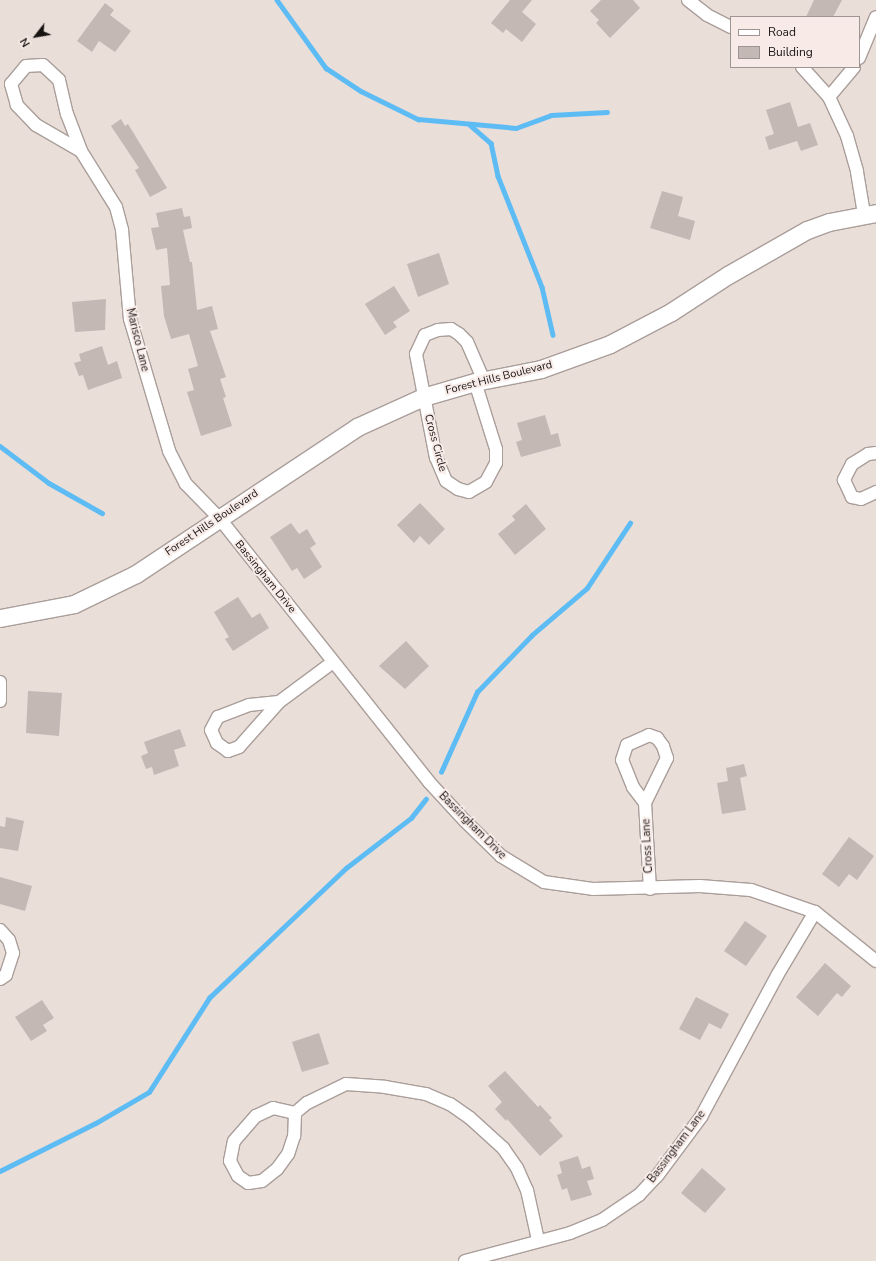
<!DOCTYPE html>
<style>
body{margin:0}
#map{position:relative;width:876px;height:1261px;overflow:hidden;background:#eaded9;font-family:"Nunito Sans",sans-serif}
div>[style]{position:absolute}
.stream>*{height:4.5px;margin:-2.25px;padding:0 2.25px;transform-origin:2.25px;border-radius:2.25px;background:#5ebcf4}
.building>*{inset:0;background:#c4b8b4}
.roads{filter:drop-shadow(1px 0 #aa9e9a) drop-shadow(-1px 0 #aa9e9a) drop-shadow(0 1px #aa9e9a) drop-shadow(0 -1px #aa9e9a)}
.minor>*{height:12px;margin:-6px;padding:0 6px;transform-origin:6px;border-radius:6px;background:#fff}
.secondary>*{height:17px;margin:-8.5px;padding:0 8.5px;transform-origin:8.5px;border-radius:8.5px;background:#fff}
span{translate:-50% -50%;white-space:nowrap;text-align:center;line-height:1.15;-webkit-text-stroke:4px #f8ebe7;paint-order:stroke}
.street-label{font-size:11px;color:#181412}
.legend{position:absolute;left:730px;top:16px;width:130px;height:52px;box-sizing:border-box;background:#f8ebe7;border:1px solid #9e9592;margin:0;padding:5px 7px;list-style:none;font-size:12px;color:#181412}
.legend li{display:flex;align-items:center;gap:8px;height:20px}
.legend b{width:20px;border:1px solid #9e9592}
.north{position:absolute;left:16px;top:16px;width:40px;height:40px;-webkit-text-stroke:3px #f8ebe7;paint-order:stroke;rotate:239deg;font-size:11px;font-weight:700;line-height:16px;text-align:center;color:#181412}
.north::after{content:'';display:block;margin:auto;width:14px;height:18px;background:#181412;clip-path:polygon(50% 0,100% 100%,50% 72%,0 100%)}
</style>
<div id="map">
<div class="stream">
<div style="left:277px;top:0;width:84px;rotate:54.2deg"></div>
<div style="left:326px;top:68px;width:42px;rotate:33.3deg"></div>
<div style="left:361px;top:91px;width:64px;rotate:26.2deg"></div>
<div style="left:418px;top:119px;width:98px;rotate:5.2deg"></div>
<div style="left:516px;top:128px;width:37px;rotate:-20deg"></div>
<div style="left:551px;top:115px;width:56px;rotate:-3.1deg"></div>
<div style="left:470px;top:125px;width:28px;rotate:41deg"></div>
<div style="left:491px;top:143px;width:34px;rotate:78deg"></div>
<div style="left:498px;top:176px;width:119px;rotate:68.4deg"></div>
<div style="left:542px;top:287px;width:49px;rotate:77.1deg"></div>
<div style="left:0;top:446px;width:61px;rotate:37.1deg"></div>
<div style="left:49px;top:483px;width:61px;rotate:29.5deg"></div>
<div style="left:441px;top:772px;width:88px;rotate:-65.8deg"></div>
<div style="left:477px;top:692px;width:79px;rotate:-46deg"></div>
<div style="left:532px;top:635px;width:72px;rotate:-40.5deg"></div>
<div style="left:587px;top:588px;width:78px;rotate:-56.5deg"></div>
<div style="left:0;top:1171px;width:107px;rotate:-26.6deg"></div>
<div style="left:96px;top:1123px;width:61px;rotate:-30.3deg"></div>
<div style="left:149px;top:1092px;width:112px;rotate:-57.4deg"></div>
<div style="left:209px;top:998px;width:189px;rotate:-43.5deg"></div>
<div style="left:346px;top:868px;width:82px;rotate:-37.6deg"></div>
<div style="left:411px;top:818px;width:24px;rotate:-52deg"></div>
</div>
<div class="building">
<div style="clip-path:polygon(510px 0,532px 0,522px 12px,536px 24px,522px 42px,506px 29px,503px 33px,491px 23px)"></div>
<div style="clip-path:polygon(601px 0,633px 0,640px 8px,610px 38px,596px 23px,599px 20px,590px 11px)"></div>
<div style="clip-path:polygon(814px 0,842px 0,833px 17px,806px 17px)"></div>
<div style="clip-path:polygon(105px 3px,114px 10px,110px 15px,131px 31px,115px 52px,99px 41px,92px 52px,77px 41px)"></div>
<div style="clip-path:polygon(790px 102px,798px 127px,810px 123px,818px 145px,801px 151px,797px 141px,769px 150px,765px 137px,774px 134px,766px 110px)"></div>
<div style="clip-path:polygon(121px 119px,125px 126px,128px 124px,167px 188px,150px 197px,135px 170px,139px 168px,111px 126px)"></div>
<div style="clip-path:polygon(662px 191px,683px 197px,678px 216px,695px 221px,690px 240px,650px 228px)"></div>
<div style="clip-path:polygon(182px 208px,184px 217px,190px 216px,192px 228px,183px 230px,190px 262px,192px 262px,197px 310px,212px 306px,218px 329px,210px 331px,226px 377px,220px 379px,226px 397px,223px 398px,232px 426px,201px 436px,187px 392px,194px 390px,188px 369px,198px 366px,189px 334px,171px 339px,164px 316px,161px 286px,170px 285px,167px 248px,156px 250px,151px 228px,159px 227px,156px 213px)"></div>
<div style="clip-path:polygon(439px 253px,449px 284px,418px 297px,407px 264px)"></div>
<div style="clip-path:polygon(394px 286px,410px 311px,393px 322px,397px 327px,385px 335px,365px 304px)"></div>
<div style="clip-path:polygon(106px 299px,105px 330px,75px 332px,72px 302px)"></div>
<div style="clip-path:polygon(102px 346px,108px 365px,117px 361px,122px 378px,88px 390px,83px 375px,79px 376px,74px 363px,81px 361px,79px 354px)"></div>
<div style="clip-path:polygon(545px 415px,551px 435px,558px 433px,561px 446px,521px 457px,516px 442px,522px 440px,517px 423px)"></div>
<div style="clip-path:polygon(420px 503px,445px 529px,429px 545px,420px 536px,414px 543px,397px 525px)"></div>
<div style="clip-path:polygon(526px 504px,546px 529px,515px 555px,498px 534px,515px 520px,512px 516px)"></div>
<div style="clip-path:polygon(291px 523px,299px 534px,307px 529px,316px 544px,310px 548px,322px 567px,304px 579px,297px 568px,292px 571px,270px 537px)"></div>
<div style="clip-path:polygon(238px 597px,252px 618px,260px 613px,269px 628px,233px 651px,225px 639px,229px 637px,214px 612px)"></div>
<div style="clip-path:polygon(406px 641px,429px 666px,405px 689px,379px 666px)"></div>
<div style="clip-path:polygon(28px 691px,62px 693px,59px 736px,26px 733px)"></div>
<div style="clip-path:polygon(180px 729px,186px 746px,174px 750px,179px 766px,154px 775px,152px 767px,146px 769px,141px 756px,148px 753px,144px 742px)"></div>
<div style="clip-path:polygon(744px 764px,747px 776px,740px 778px,746px 810px,722px 814px,717px 783px,728px 781px,726px 768px)"></div>
<div style="clip-path:polygon(6px 817px,24px 821px,18px 851px,0 848px,0 826px,5px 827px)"></div>
<div style="clip-path:polygon(849px 837px,874px 856px,857px 880px,849px 874px,839px 887px,822px 874px)"></div>
<div style="clip-path:polygon(0 877px,32px 886px,25px 911px,0 904px)"></div>
<div style="clip-path:polygon(745px 921px,767px 936px,746px 966px,724px 951px)"></div>
<div style="clip-path:polygon(825px 963px,851px 986px,842px 997px,837px 993px,818px 1016px,796px 997px)"></div>
<div style="clip-path:polygon(696px 997px,729px 1014px,721px 1029px,709px 1023px,700px 1040px,679px 1029px)"></div>
<div style="clip-path:polygon(42px 1000px,54px 1018px,43px 1025px,47px 1031px,31px 1041px,15px 1017px)"></div>
<div style="clip-path:polygon(319px 1033px,329px 1064px,302px 1072px,292px 1042px)"></div>
<div style="clip-path:polygon(505px 1071px,538px 1107px,540px 1105px,552px 1118px,549px 1120px,563px 1136px,540px 1156px,507px 1119px,506px 1121px,495px 1109px,502px 1102px,488px 1086px)"></div>
<div style="clip-path:polygon(578px 1156px,582px 1169px,590px 1166px,594px 1179px,587px 1181px,592px 1195px,571px 1201px,567px 1188px,562px 1190px,557px 1175px,562px 1173px,559px 1162px)"></div>
<div style="clip-path:polygon(702px 1168px,726px 1189px,705px 1213px,681px 1193px)"></div>
</div>
<div class="roads">
<div class="minor">
<div style="left:688px;top:0;width:24px;rotate:38deg"></div>
<div style="left:707px;top:15px;width:27px;rotate:27deg"></div>
<div style="left:859px;top:58px;width:44px;rotate:-67.5deg"></div>
<div style="left:802px;top:67px;width:40px;rotate:48deg"></div>
<div style="left:829px;top:97px;width:43px;rotate:65.2deg"></div>
<div style="left:847px;top:136px;width:37px;rotate:74deg"></div>
<div style="left:857px;top:172px;width:43px;rotate:80.5deg"></div>
<div style="left:829px;top:97px;width:39px;rotate:-50deg"></div>
<div style="left:81px;top:151px;width:52px;rotate:-150deg"></div>
<div style="left:36px;top:125px;width:28px;rotate:-134deg"></div>
<div style="left:17px;top:105px;width:22px;rotate:-106deg"></div>
<div style="left:11px;top:84px;width:23px;rotate:-50deg"></div>
<div style="left:26px;top:66px;width:17px;rotate:-3deg"></div>
<div style="left:43px;top:65px;width:22px;rotate:43deg"></div>
<div style="left:59px;top:80px;width:35px;rotate:77deg"></div>
<div style="left:67px;top:114px;width:40px;rotate:69deg"></div>
<div style="left:81px;top:151px;width:66px;rotate:58deg"></div>
<div style="left:116px;top:207px;width:24px;rotate:75deg"></div>
<div style="left:122px;top:230px;width:89px;rotate:84.9deg"></div>
<div style="left:130px;top:319px;width:138px;rotate:73.5deg"></div>
<div style="left:169px;top:451px;width:37px;rotate:63deg"></div>
<div style="left:186px;top:484px;width:49px;rotate:45.8deg"></div>
<div style="left:220px;top:519px;width:336px;rotate:51.5deg"></div>
<div style="left:429px;top:782px;width:53px;rotate:47.3deg"></div>
<div style="left:465px;top:821px;width:50px;rotate:44.2deg"></div>
<div style="left:501px;top:856px;width:50px;rotate:31.2deg"></div>
<div style="left:544px;top:882px;width:49px;rotate:8.1deg"></div>
<div style="left:593px;top:889px;width:107px;rotate:-1.6deg"></div>
<div style="left:700px;top:886px;width:51px;rotate:4.5deg"></div>
<div style="left:751px;top:890px;width:68px;rotate:19deg"></div>
<div style="left:815px;top:912px;width:78px;rotate:38.8deg"></div>
<div style="left:475px;top:382px;width:70px;rotate:72.6deg"></div>
<div style="left:496px;top:449px;width:14px;rotate:90deg"></div>
<div style="left:496px;top:463px;width:21px;rotate:118deg"></div>
<div style="left:486px;top:482px;width:20px;rotate:150deg"></div>
<div style="left:469px;top:492px;width:11px;rotate:-165deg"></div>
<div style="left:458px;top:489px;width:14px;rotate:-146deg"></div>
<div style="left:446px;top:481px;width:25px;rotate:-113deg"></div>
<div style="left:436px;top:458px;width:106px;rotate:-100.9deg"></div>
<div style="left:416px;top:354px;width:21px;rotate:-65deg"></div>
<div style="left:425px;top:335px;width:14px;rotate:-21deg"></div>
<div style="left:438px;top:330px;width:13px;rotate:-4deg"></div>
<div style="left:451px;top:329px;width:9px;rotate:32deg"></div>
<div style="left:459px;top:334px;width:11px;rotate:45deg"></div>
<div style="left:467px;top:342px;width:43px;rotate:66.4deg"></div>
<div style="left:876px;top:453px;width:8px;rotate:173deg"></div>
<div style="left:868px;top:454px;width:19px;rotate:148deg"></div>
<div style="left:852px;top:464px;width:18px;rotate:117deg"></div>
<div style="left:844px;top:480px;width:19px;rotate:65deg"></div>
<div style="left:852px;top:497px;width:9px;rotate:13deg"></div>
<div style="left:861px;top:499px;width:17px;rotate:-25deg"></div>
<div style="left:0;top:682px;width:19px;rotate:90deg"></div>
<div style="left:279px;top:702px;width:60px;rotate:131.6deg"></div>
<div style="left:239px;top:747px;width:12px;rotate:160deg"></div>
<div style="left:228px;top:751px;width:14px;rotate:-144deg"></div>
<div style="left:217px;top:743px;width:14px;rotate:-115deg"></div>
<div style="left:211px;top:730px;width:15px;rotate:-62deg"></div>
<div style="left:218px;top:717px;width:33px;rotate:-21deg"></div>
<div style="left:249px;top:705px;width:30px;rotate:-6deg"></div>
<div style="left:279px;top:702px;width:67px;rotate:-36.5deg"></div>
<div style="left:645px;top:803px;width:20px;rotate:-127deg"></div>
<div style="left:633px;top:787px;width:29px;rotate:-112deg"></div>
<div style="left:622px;top:760px;width:16px;rotate:-72deg"></div>
<div style="left:627px;top:745px;width:24px;rotate:-24deg"></div>
<div style="left:649px;top:735px;width:9px;rotate:21deg"></div>
<div style="left:657px;top:738px;width:10px;rotate:53deg"></div>
<div style="left:663px;top:746px;width:13px;rotate:72deg"></div>
<div style="left:667px;top:758px;width:50px;rotate:116.1deg"></div>
<div style="left:645px;top:803px;width:86px;rotate:86.7deg"></div>
<div style="left:0;top:930px;width:13px;rotate:48deg"></div>
<div style="left:9px;top:940px;width:14px;rotate:73deg"></div>
<div style="left:13px;top:953px;width:23px;rotate:108deg"></div>
<div style="left:6px;top:975px;width:7px;rotate:146deg"></div>
<div style="left:295px;top:1113px;width:23px;rotate:92deg"></div>
<div style="left:294px;top:1136px;width:19px;rotate:108deg"></div>
<div style="left:288px;top:1154px;width:19px;rotate:126deg"></div>
<div style="left:277px;top:1169px;width:19px;rotate:141deg"></div>
<div style="left:262px;top:1181px;width:14px;rotate:172deg"></div>
<div style="left:248px;top:1183px;width:12px;rotate:-145deg"></div>
<div style="left:238px;top:1176px;width:17px;rotate:-118deg"></div>
<div style="left:230px;top:1161px;width:20px;rotate:-79deg"></div>
<div style="left:234px;top:1141px;width:33px;rotate:-49deg"></div>
<div style="left:256px;top:1116px;width:19px;rotate:-25deg"></div>
<div style="left:273px;top:1108px;width:23px;rotate:13deg"></div>
<div style="left:295px;top:1113px;width:16px;rotate:-40deg"></div>
<div style="left:307px;top:1103px;width:43px;rotate:-26deg"></div>
<div style="left:346px;top:1084px;width:39px;rotate:4deg"></div>
<div style="left:385px;top:1087px;width:42px;rotate:9.7deg"></div>
<div style="left:426px;top:1094px;width:26px;rotate:23deg"></div>
<div style="left:450px;top:1104px;width:24px;rotate:35deg"></div>
<div style="left:470px;top:1118px;width:45px;rotate:42.3deg"></div>
<div style="left:503px;top:1148px;width:24px;rotate:55deg"></div>
<div style="left:517px;top:1168px;width:24px;rotate:66deg"></div>
<div style="left:527px;top:1190px;width:51px;rotate:77.6deg"></div>
<div style="left:465px;top:1261px;width:109px;rotate:-14.9deg"></div>
<div style="left:570px;top:1233px;width:35px;rotate:-22deg"></div>
<div style="left:602px;top:1220px;width:45px;rotate:-34deg"></div>
<div style="left:639px;top:1195px;width:26px;rotate:-47deg"></div>
<div style="left:657px;top:1176px;width:74px;rotate:-53.3deg"></div>
<div style="left:701px;top:1117px;width:162px;rotate:-61.7deg"></div>
<div style="left:778px;top:974px;width:72px;rotate:-59.2deg"></div>
</div>
<div class="secondary">
<div style="left:0;top:618px;width:75px;rotate:-10.7deg"></div>
<div style="left:74px;top:604px;width:69px;rotate:-25.8deg"></div>
<div style="left:136px;top:574px;width:265px;rotate:-33.6deg"></div>
<div style="left:357px;top:427px;width:72px;rotate:-24.4deg"></div>
<div style="left:423px;top:397px;width:54px;rotate:-16.1deg"></div>
<div style="left:475px;top:382px;width:67px;rotate:-11.1deg"></div>
<div style="left:541px;top:369px;width:73px;rotate:-19.9deg"></div>
<div style="left:610px;top:344px;width:69px;rotate:-27.7deg"></div>
<div style="left:671px;top:312px;width:68px;rotate:-33deg"></div>
<div style="left:728px;top:275px;width:91px;rotate:-29.7deg"></div>
<div style="left:807px;top:230px;width:23px;rotate:-20deg"></div>
<div style="left:829px;top:222px;width:48px;rotate:-10.8deg"></div>
</div>
</div>
<div class="street-label">
<span style="left:137px;top:340px;rotate:76deg">Marisco Lane</span>
<span style="left:499px;top:378px;rotate:-14deg">Forest Hills Boulevard</span>
<span style="left:435px;top:443px;rotate:75deg">Cross Circle</span>
<span style="left:212px;top:523px;rotate:-34deg">Forest Hills Boulevard</span>
<span style="left:265px;top:577px;rotate:51deg">Bassingham Drive</span>
<span style="left:472px;top:826px;rotate:45deg">Bassingham Drive</span>
<span style="left:648px;top:846px;rotate:-93deg">Cross Lane</span>
<span style="left:677px;top:1147px;rotate:-53deg">Bassingham Lane</span>
</div>
<ul class="legend">
<li><b style="height:5px;background:#fff"></b>Road</li>
<li><b style="height:11px;background:#c4b8b4"></b>Building</li>
</ul>
<div class="north">N</div>
</div>
